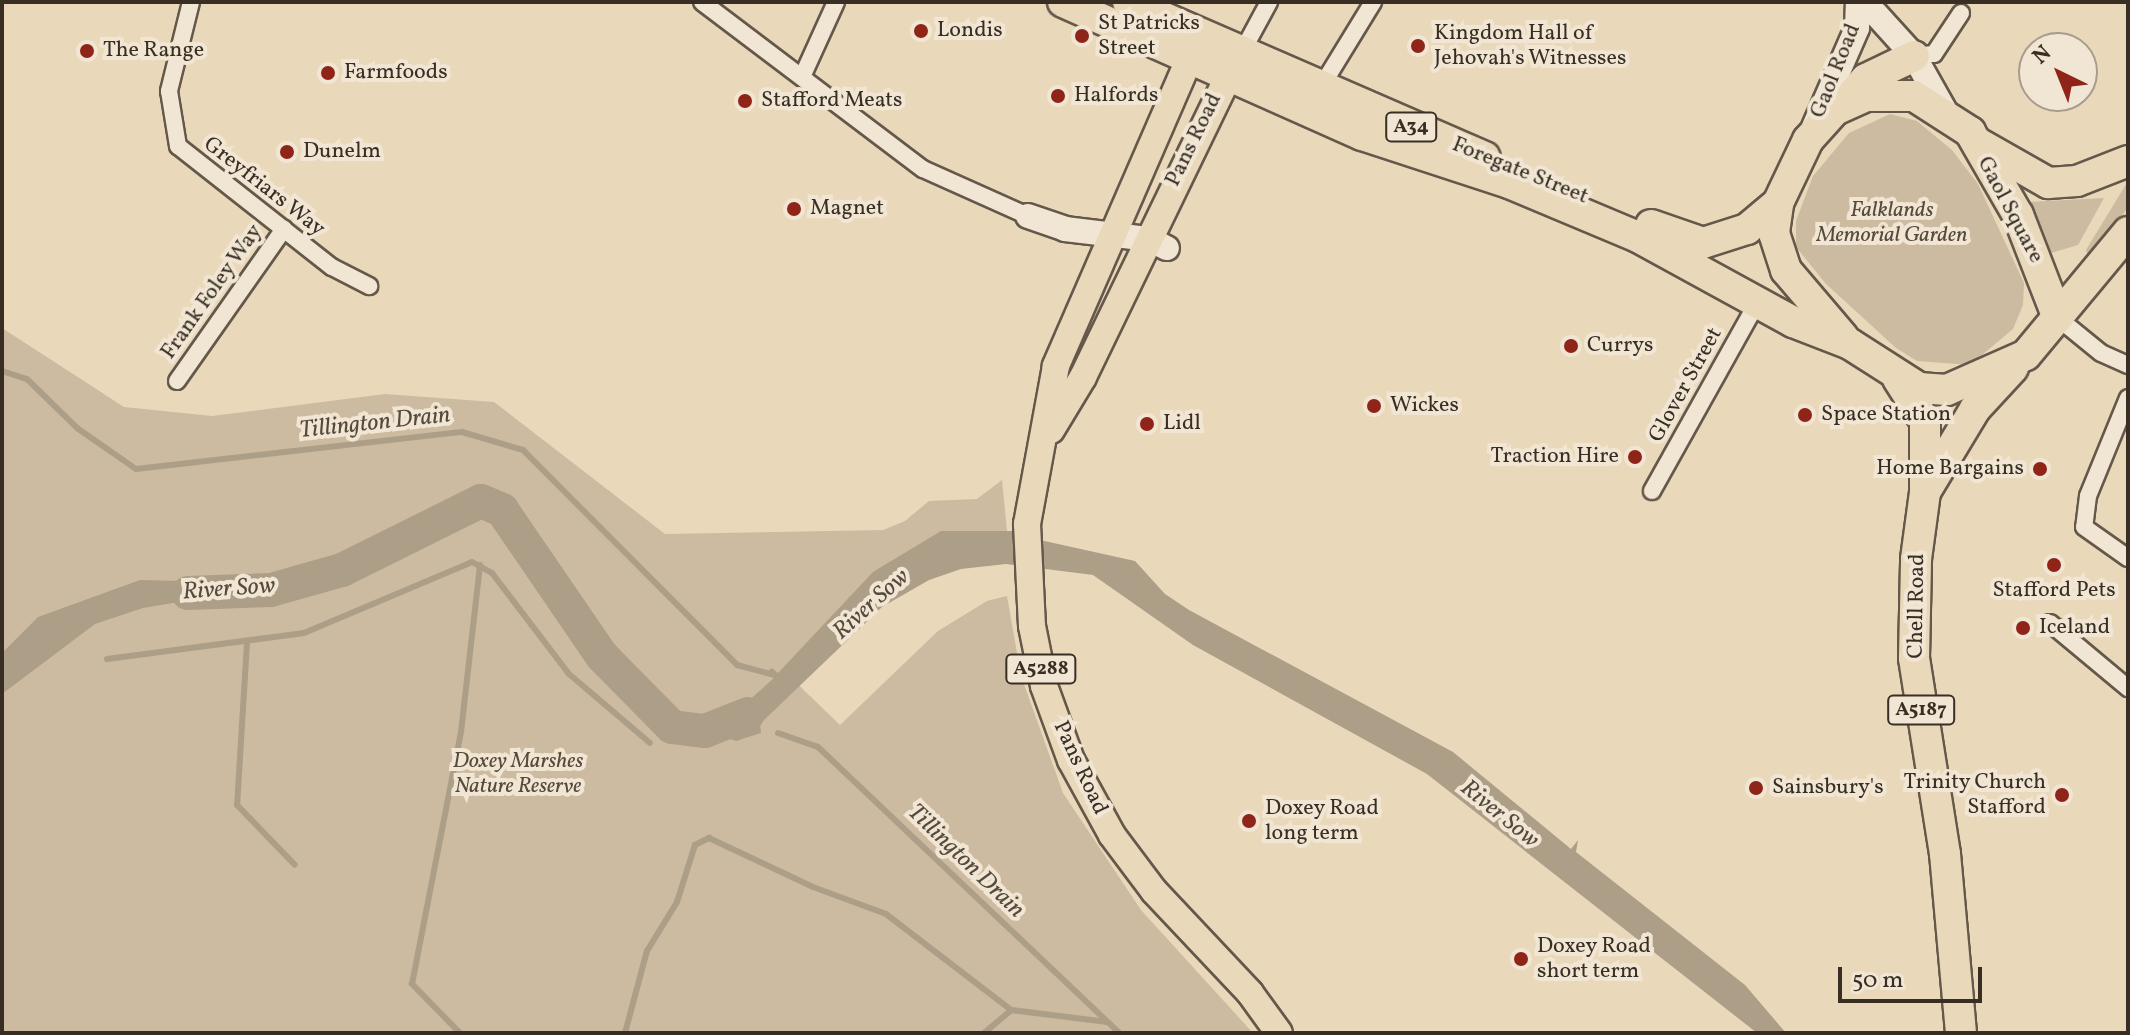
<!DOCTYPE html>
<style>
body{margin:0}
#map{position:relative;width:2130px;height:1035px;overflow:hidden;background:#ead8bb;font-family:Vollkorn,serif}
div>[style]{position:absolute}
.green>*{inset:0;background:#ccbba1}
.water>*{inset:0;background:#ad9e88}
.stream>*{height:6px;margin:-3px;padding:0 3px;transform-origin:3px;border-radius:3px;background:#ad9e88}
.river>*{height:34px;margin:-17px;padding:0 17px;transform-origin:17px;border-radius:17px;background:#ad9e88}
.roads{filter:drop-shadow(2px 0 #64584a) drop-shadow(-2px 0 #64584a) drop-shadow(0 2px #64584a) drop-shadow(0 -2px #64584a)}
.street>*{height:16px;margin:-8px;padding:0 8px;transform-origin:8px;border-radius:8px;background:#f1e6d3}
.secondary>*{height:24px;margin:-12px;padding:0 12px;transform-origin:12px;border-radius:12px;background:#f1e6d3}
.primary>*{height:26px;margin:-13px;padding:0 13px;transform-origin:13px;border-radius:13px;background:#ead8bb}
.highway>*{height:30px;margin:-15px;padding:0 15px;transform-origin:15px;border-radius:15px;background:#ead8bb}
.dots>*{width:22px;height:22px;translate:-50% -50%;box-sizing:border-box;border:4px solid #f1e6d3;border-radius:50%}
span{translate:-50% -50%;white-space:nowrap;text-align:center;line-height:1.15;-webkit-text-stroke:8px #f1e6d3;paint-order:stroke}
.shield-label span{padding:2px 6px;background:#f1e6d3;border:2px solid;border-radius:6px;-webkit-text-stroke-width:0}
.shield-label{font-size:20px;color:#382e24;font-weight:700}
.poi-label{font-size:22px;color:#382e24}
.left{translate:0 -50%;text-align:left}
.right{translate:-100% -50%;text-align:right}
.street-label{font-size:22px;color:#382e24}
.park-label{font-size:22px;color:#564a3d;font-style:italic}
.water-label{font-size:24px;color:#554a3d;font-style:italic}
.frame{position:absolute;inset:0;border:4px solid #382e24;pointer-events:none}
.north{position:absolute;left:2018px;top:32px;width:80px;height:80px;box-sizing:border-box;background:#f1e6d3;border:2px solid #a79c8d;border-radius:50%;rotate:317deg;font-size:22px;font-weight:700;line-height:32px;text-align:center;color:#382e24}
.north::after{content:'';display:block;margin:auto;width:28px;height:36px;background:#8f2418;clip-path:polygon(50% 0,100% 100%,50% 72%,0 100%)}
.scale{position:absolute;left:1838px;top:967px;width:144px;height:36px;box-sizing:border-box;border:4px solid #382e24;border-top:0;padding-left:10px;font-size:24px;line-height:28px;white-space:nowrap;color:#382e24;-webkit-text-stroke:6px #f1e6d3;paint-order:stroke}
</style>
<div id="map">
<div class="green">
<div style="clip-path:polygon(1890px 114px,1917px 121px,1952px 150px,1978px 184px,2024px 283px,2023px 305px,2013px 329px,1970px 365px,1917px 361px,1896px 348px,1826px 284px,1796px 247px,1796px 221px,1813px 176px,1849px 133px)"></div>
<div style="clip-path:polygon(2128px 181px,2128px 208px,2088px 255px,2086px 250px)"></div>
<div style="clip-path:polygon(2104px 198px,2078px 245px,2051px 253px,2027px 202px)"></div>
<div style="clip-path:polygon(2px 328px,124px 407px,212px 416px,385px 394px,494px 402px,665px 534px,883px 530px,905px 521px,929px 501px,977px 499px,1002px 480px,1007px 531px,941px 531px,782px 669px,840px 725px,938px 631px,987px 601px,1007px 596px,1021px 676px,1063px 793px,1141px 910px,1253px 1033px,2px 1033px)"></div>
</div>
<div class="water">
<div style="clip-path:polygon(1016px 525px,1040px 540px,1135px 561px,1165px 594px,1189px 610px,1453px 752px,1571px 849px,1578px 840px,1576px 852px,1745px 985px,1786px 1033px,1757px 1033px,1427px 774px,1193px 645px,1093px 575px,1006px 564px,961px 569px,929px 580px,882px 607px,760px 724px,761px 733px,736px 741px,705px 731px,722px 710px,746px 703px,774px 678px,768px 671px,772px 668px,778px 673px,873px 572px,941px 531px,1013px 531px)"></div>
<div style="clip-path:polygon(140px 580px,180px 581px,233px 593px,143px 608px,95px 624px,2px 694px,2px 653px,38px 617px)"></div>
</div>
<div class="stream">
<div style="left:2px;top:371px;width:26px;rotate:18deg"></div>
<div style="left:27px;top:379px;width:70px;rotate:44.4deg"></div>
<div style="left:77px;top:428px;width:72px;rotate:34.8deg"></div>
<div style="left:136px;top:469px;width:328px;rotate:-6.5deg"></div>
<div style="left:462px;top:432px;width:64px;rotate:16.4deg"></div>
<div style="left:523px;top:450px;width:303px;rotate:45.1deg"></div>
<div style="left:737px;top:665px;width:39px;rotate:15deg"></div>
<div style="left:247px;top:643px;width:162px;rotate:93.5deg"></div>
<div style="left:237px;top:805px;width:83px;rotate:46deg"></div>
<div style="left:107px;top:659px;width:199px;rotate:-7.5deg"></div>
<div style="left:304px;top:633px;width:182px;rotate:-22.9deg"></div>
<div style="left:472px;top:562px;width:23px;rotate:29deg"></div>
<div style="left:492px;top:573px;width:127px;rotate:52.7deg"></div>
<div style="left:569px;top:674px;width:106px;rotate:40.4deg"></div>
<div style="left:778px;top:733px;width:42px;rotate:19.3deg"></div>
<div style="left:818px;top:747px;width:415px;rotate:43.5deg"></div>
<div style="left:460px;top:1033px;width:69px;rotate:-134.4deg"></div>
<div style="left:412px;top:984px;width:257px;rotate:-79deg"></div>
<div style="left:461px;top:732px;width:168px;rotate:-83.5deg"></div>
<div style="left:625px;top:1033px;width:85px;rotate:-75deg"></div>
<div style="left:647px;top:951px;width:57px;rotate:-58.5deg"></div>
<div style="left:677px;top:902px;width:60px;rotate:-72.5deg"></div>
<div style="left:695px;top:845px;width:16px;rotate:-27deg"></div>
<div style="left:709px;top:838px;width:115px;rotate:25.2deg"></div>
<div style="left:813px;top:887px;width:78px;rotate:20.3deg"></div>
<div style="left:886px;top:914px;width:158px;rotate:37.5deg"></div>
<div style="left:984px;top:1033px;width:35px;rotate:-40deg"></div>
<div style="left:1011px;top:1010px;width:97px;rotate:7.1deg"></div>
</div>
<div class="river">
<div style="left:188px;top:593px;width:83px;rotate:-2.1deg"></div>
<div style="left:271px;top:590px;width:74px;rotate:-15.7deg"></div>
<div style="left:342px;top:570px;width:155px;rotate:-26.4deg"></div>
<div style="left:481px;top:501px;width:23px;rotate:23deg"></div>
<div style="left:502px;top:510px;width:177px;rotate:55.6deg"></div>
<div style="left:602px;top:656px;width:100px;rotate:45.4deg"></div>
<div style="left:672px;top:727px;width:33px;rotate:7deg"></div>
<div style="left:705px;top:731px;width:46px;rotate:-21.6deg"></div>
</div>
<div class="roads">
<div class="street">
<div style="left:191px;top:2px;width:92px;rotate:103.9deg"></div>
<div style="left:169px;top:91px;width:56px;rotate:80.7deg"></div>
<div style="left:178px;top:146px;width:196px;rotate:38.2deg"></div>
<div style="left:332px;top:267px;width:42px;rotate:27.2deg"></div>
<div style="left:702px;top:2px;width:277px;rotate:37.1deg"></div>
<div style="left:923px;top:169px;width:115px;rotate:24.1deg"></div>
<div style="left:1242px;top:52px;width:57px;rotate:-61.6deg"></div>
<div style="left:1914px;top:56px;width:20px;rotate:-6deg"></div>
<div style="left:1934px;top:54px;width:49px;rotate:-56.6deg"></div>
<div style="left:802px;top:77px;width:82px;rotate:-65.6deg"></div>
<div style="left:1321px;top:87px;width:100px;rotate:-58.5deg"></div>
<div style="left:2058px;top:318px;width:55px;rotate:39.1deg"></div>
<div style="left:2101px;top:353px;width:30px;rotate:24deg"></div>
<div style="left:177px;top:381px;width:186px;rotate:-54.9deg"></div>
<div style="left:2128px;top:398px;width:106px;rotate:112.2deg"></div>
<div style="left:2088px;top:496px;width:31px;rotate:97deg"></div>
<div style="left:2084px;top:527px;width:54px;rotate:35.2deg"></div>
<div style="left:1652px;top:491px;width:218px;rotate:-60.8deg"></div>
<div style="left:2050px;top:623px;width:102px;rotate:39.8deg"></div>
</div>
<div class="secondary">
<div style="left:1865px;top:2px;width:73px;rotate:47.8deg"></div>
<div style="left:1914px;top:56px;width:65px;rotate:60.7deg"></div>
<div style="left:1814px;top:127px;width:108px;rotate:-66.5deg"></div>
<div style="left:1857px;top:28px;width:26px;rotate:-88deg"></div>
<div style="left:1028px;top:216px;width:39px;rotate:19deg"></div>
<div style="left:1065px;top:229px;width:85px;rotate:6.8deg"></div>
<div style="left:1149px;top:239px;width:20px;rotate:27deg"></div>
</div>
<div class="primary">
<div style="left:1198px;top:39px;width:357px;rotate:113.5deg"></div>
<div style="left:1056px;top:366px;width:161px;rotate:100.4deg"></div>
<div style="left:1027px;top:524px;width:102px;rotate:87.2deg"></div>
<div style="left:1032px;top:626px;width:61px;rotate:78.7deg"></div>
<div style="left:1044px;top:686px;width:79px;rotate:70deg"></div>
<div style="left:1071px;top:760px;width:85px;rotate:61.3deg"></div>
<div style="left:1112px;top:835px;width:70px;rotate:53.1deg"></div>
<div style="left:1154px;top:891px;width:140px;rotate:46.7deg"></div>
<div style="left:1250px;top:993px;width:49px;rotate:54.1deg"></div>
<div style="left:1051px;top:430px;width:62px;rotate:-58.9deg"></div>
<div style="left:1083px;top:377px;width:354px;rotate:-64.2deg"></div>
</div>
<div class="highway">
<div style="left:1063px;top:2px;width:327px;rotate:24deg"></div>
<div style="left:1362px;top:135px;width:155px;rotate:18.1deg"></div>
<div style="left:1509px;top:183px;width:140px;rotate:22.7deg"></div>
<div style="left:1638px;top:237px;width:177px;rotate:28.7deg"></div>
<div style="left:1793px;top:322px;width:61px;rotate:21.1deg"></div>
<div style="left:1850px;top:344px;width:82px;rotate:32.5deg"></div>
<div style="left:1919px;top:388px;width:28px;rotate:4deg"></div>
<div style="left:1947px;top:390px;width:86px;rotate:-23.9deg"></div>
<div style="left:2026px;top:355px;width:160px;rotate:-50.3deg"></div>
<div style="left:1128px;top:2px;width:389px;rotate:23.5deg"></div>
<div style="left:1845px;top:102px;width:31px;rotate:-48deg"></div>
<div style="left:1866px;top:79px;width:53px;rotate:-25.6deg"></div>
<div style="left:1978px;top:143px;width:81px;rotate:29.7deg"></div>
<div style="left:2048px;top:183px;width:29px;rotate:-4deg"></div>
<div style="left:2077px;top:181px;width:55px;rotate:-21.4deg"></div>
<div style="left:1651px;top:225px;width:55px;rotate:19.1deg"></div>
<div style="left:1703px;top:243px;width:46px;rotate:-17.7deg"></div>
<div style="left:1747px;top:229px;width:40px;rotate:-40deg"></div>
<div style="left:1843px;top:337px;width:88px;rotate:-130.4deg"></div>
<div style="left:1786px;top:270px;width:39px;rotate:-108deg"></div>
<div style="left:1774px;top:233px;width:30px;rotate:-82deg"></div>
<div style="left:1778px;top:203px;width:70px;rotate:-64.5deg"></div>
<div style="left:1808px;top:140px;width:40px;rotate:-48deg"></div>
<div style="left:1835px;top:110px;width:34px;rotate:-24deg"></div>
<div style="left:1866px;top:96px;width:48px"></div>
<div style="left:1914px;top:96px;width:67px;rotate:32.7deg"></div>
<div style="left:1970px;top:132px;width:96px;rotate:60deg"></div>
<div style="left:2018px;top:215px;width:110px;rotate:68.8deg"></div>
<div style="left:1898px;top:379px;width:50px;rotate:57.3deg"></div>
<div style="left:1925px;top:421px;width:65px;rotate:90deg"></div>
<div style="left:1961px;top:1033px;width:180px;rotate:-95.1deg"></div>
<div style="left:1945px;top:854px;width:198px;rotate:-99deg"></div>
<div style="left:1914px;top:658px;width:99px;rotate:-88.8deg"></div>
<div style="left:1916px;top:559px;width:68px;rotate:-82.3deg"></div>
<div style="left:1925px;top:492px;width:97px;rotate:-58.9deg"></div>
<div style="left:1975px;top:409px;width:56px;rotate:-47.2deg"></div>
</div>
</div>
<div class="dots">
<div style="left:921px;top:31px;background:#8f2418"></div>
<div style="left:1082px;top:36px;background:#8f2418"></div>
<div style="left:1418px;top:46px;background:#8f2418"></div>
<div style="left:87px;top:51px;background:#8f2418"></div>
<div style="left:328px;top:73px;background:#8f2418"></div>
<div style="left:1058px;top:96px;background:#8f2418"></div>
<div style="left:745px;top:101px;background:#8f2418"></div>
<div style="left:287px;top:152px;background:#8f2418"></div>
<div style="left:794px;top:209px;background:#8f2418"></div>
<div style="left:1571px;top:346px;background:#8f2418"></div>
<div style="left:1374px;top:406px;background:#8f2418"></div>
<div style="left:1805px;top:415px;background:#8f2418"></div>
<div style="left:1147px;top:424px;background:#8f2418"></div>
<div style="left:1635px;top:457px;background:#8f2418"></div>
<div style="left:2040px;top:469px;background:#8f2418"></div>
<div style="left:2054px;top:565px;background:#8f2418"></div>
<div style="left:2023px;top:628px;background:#8f2418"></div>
<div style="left:1756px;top:788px;background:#8f2418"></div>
<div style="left:2062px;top:795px;background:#8f2418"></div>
<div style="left:1249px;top:821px;background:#8f2418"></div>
<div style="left:1521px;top:959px;background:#8f2418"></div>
</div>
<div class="shield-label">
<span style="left:1411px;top:127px">A34</span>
<span style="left:1041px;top:669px">A5288</span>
<span style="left:1921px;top:710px">A5187</span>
</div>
<div class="poi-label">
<span class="left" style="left:1098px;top:36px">St Patricks<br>Street</span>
<span class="left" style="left:937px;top:31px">Londis</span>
<span class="left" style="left:1434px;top:46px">Kingdom Hall of<br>Jehovah's Witnesses</span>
<span class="left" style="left:103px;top:51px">The Range</span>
<span class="left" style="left:344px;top:73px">Farmfoods</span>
<span class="left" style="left:1074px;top:96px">Halfords</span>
<span class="left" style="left:761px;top:101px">Stafford Meats</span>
<span class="left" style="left:303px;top:152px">Dunelm</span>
<span class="left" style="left:810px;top:209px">Magnet</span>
<span class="left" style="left:1587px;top:346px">Currys</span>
<span class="left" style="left:1390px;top:406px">Wickes</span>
<span class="left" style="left:1821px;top:415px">Space Station</span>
<span class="left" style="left:1163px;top:424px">Lidl</span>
<span class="right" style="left:1619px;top:457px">Traction Hire</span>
<span class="right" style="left:2024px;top:469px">Home Bargains</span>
<span style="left:2054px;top:591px">Stafford Pets</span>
<span class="left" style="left:2039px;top:628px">Iceland</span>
<span class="right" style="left:2046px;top:795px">Trinity Church<br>Stafford</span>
<span class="left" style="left:1772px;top:788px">Sainsbury's</span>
<span class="left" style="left:1265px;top:821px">Doxey Road<br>long term</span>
<span class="left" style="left:1537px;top:959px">Doxey Road<br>short term</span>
</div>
<div class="street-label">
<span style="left:1836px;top:71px;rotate:-68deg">Gaol Road</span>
<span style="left:1194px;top:140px;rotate:-64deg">Pans Road</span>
<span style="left:1520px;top:171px;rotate:22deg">Foregate Street</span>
<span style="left:264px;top:187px;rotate:38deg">Greyfriars Way</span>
<span style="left:2010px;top:210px;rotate:62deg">Gaol Square</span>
<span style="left:212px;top:292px;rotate:-55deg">Frank Foley Way</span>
<span style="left:1686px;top:385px;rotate:-61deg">Glover Street</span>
<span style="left:1917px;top:606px;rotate:-89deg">Chell Road</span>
<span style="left:1080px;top:768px;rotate:65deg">Pans Road</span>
</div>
<div class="park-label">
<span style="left:1892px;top:223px">Falklands<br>Memorial Garden</span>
<span style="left:518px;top:774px">Doxey Marshes<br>Nature Reserve</span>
</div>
<div class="water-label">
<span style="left:375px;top:424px;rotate:-6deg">Tillington Drain</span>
<span style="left:229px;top:590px;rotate:-4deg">River Sow</span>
<span style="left:872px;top:605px;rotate:-42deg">River Sow</span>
<span style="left:1499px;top:815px;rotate:39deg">River Sow</span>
<span style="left:965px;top:862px;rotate:44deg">Tillington Drain</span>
</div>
<div class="frame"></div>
<div class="north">N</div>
<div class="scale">50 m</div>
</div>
